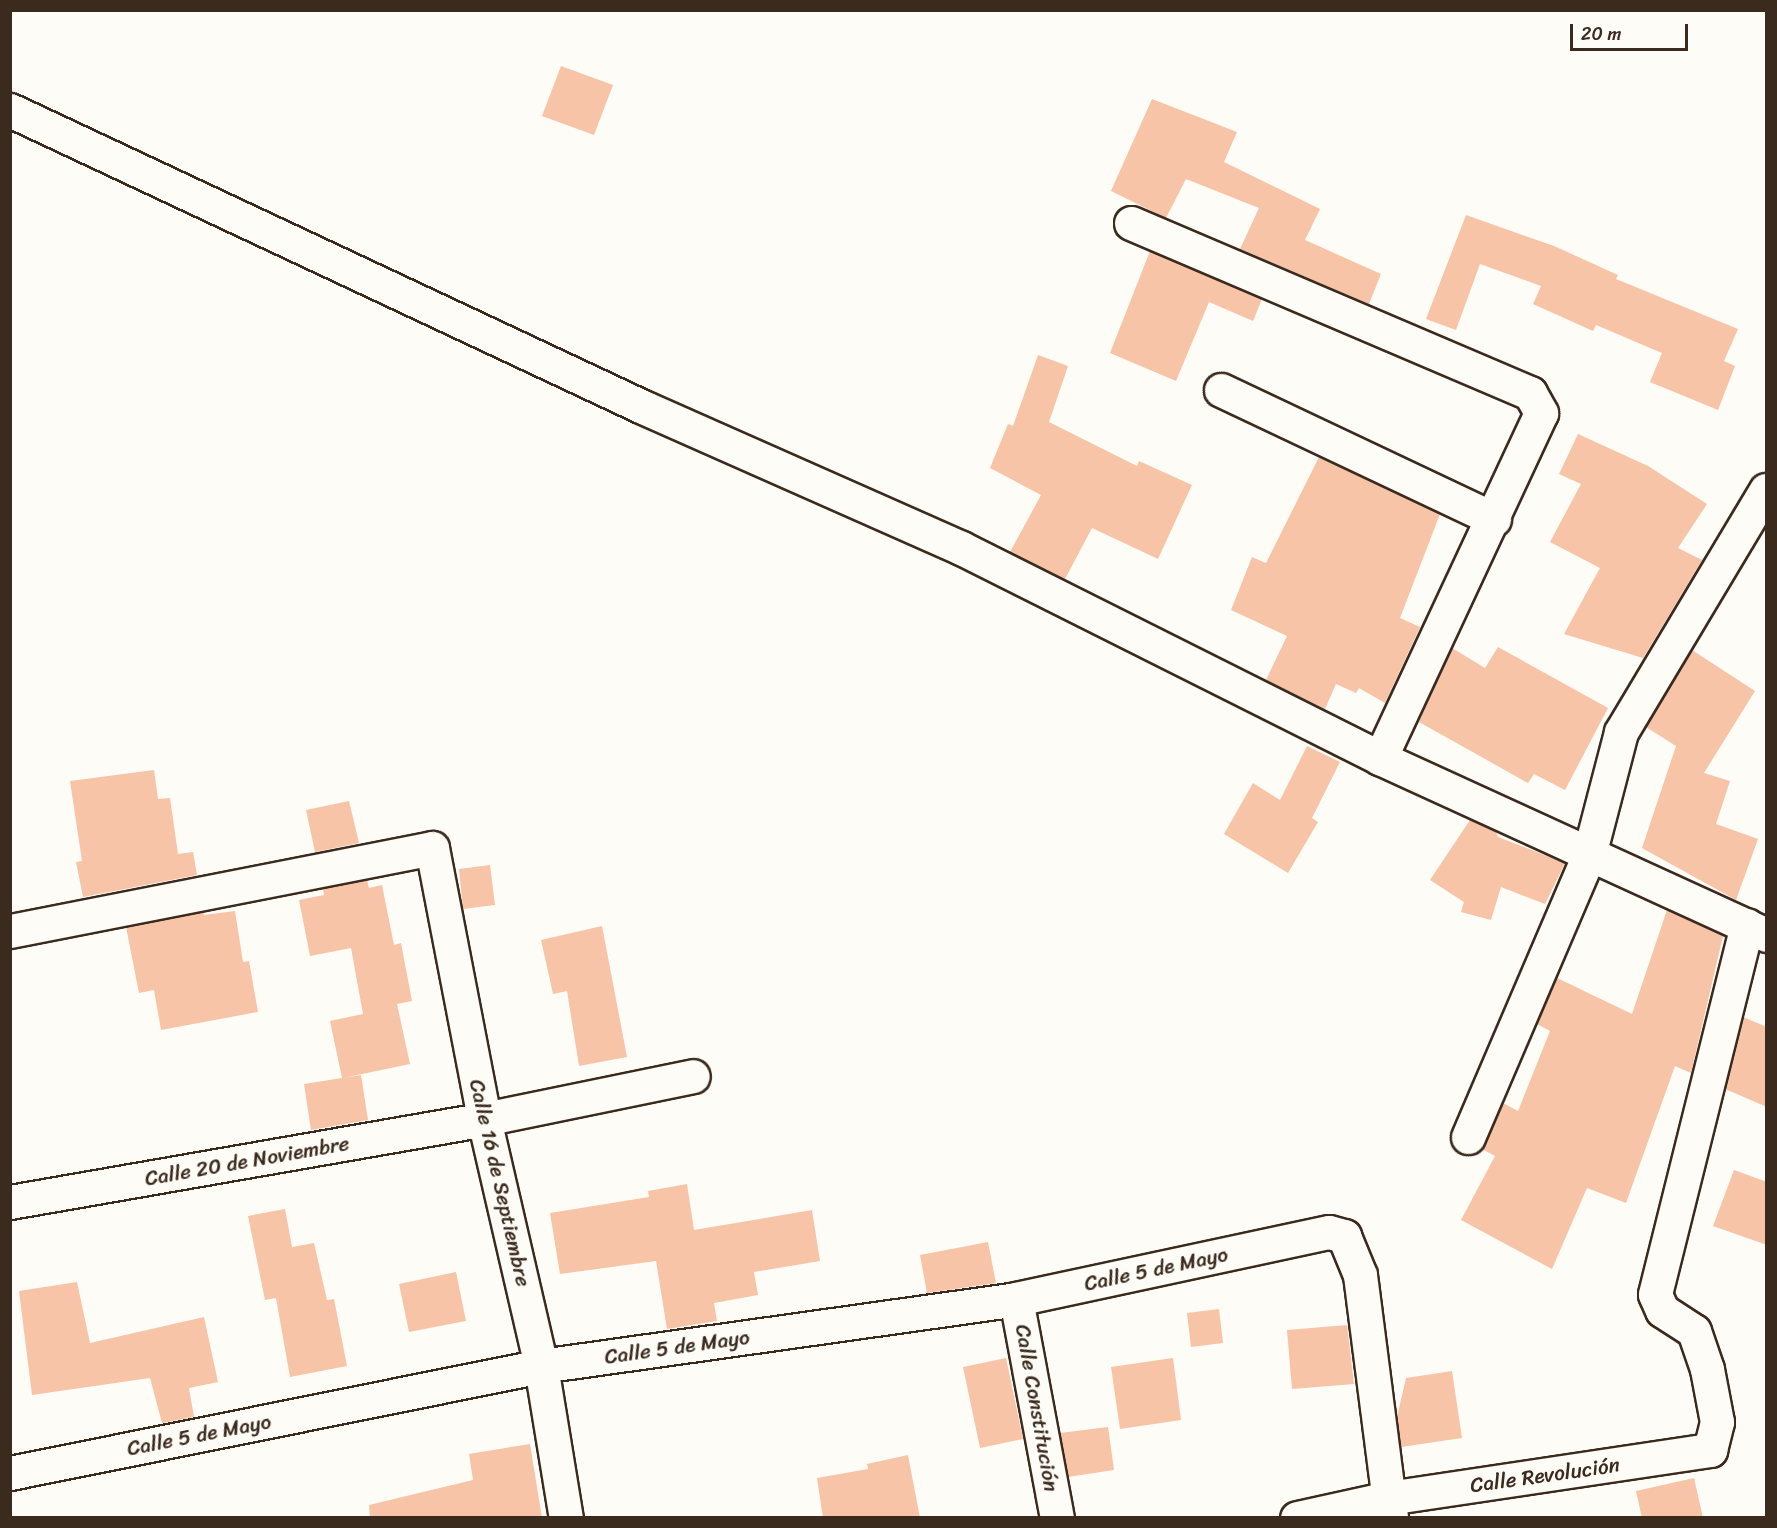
<!DOCTYPE html>
<meta charset="utf-8">
<style>
body{margin:0}
#map{position:relative;width:1777px;height:1528px;overflow:hidden;background:#fdfcf7;font-family:Sriracha,sans-serif}
div>[style]{position:absolute}
.building>*{inset:0;background:#f7c4a8}
.roads{filter:drop-shadow(2px 0 #3b2a1e) drop-shadow(-2px 0 #3b2a1e) drop-shadow(0 2px #3b2a1e) drop-shadow(0 -2px #3b2a1e)}
.street>*{height:33px;margin:-16.5px;padding:0 16.5px;transform-origin:16.5px;border-radius:16.5px;background:#fdfcf7}
span{translate:-50% -50%;white-space:nowrap;text-align:center;line-height:1.15;-webkit-text-stroke:5px #fdfcf7;paint-order:stroke}
.street-label{font-size:21px;color:#3b2a1e}
.frame{position:absolute;inset:0;border:12px solid #3b2a1e;pointer-events:none}
.scale{position:absolute;left:1570px;top:24px;width:118px;height:27px;box-sizing:border-box;border:3px solid #3b2a1e;border-top:0;padding-left:8px;font-size:18px;line-height:21px;white-space:nowrap;color:#3b2a1e;-webkit-text-stroke:4px #fdfcf7;paint-order:stroke}
</style>
<div id="map">
<div class="building">
<div style="clip-path:polygon(561px 66px,613px 85px,594px 135px,542px 116px)"></div>
<div style="clip-path:polygon(1152px 99px,1237px 132px,1224px 162px,1320px 209px,1305px 240px,1381px 274px,1369px 304px,1240px 249px,1259px 208px,1186px 179px,1166px 218px,1111px 191px)"></div>
<div style="clip-path:polygon(1466px 215px,1554px 246px,1618px 275px,1616px 279px,1738px 329px,1724px 361px,1735px 366px,1718px 410px,1650px 382px,1662px 353px,1596px 325px,1593px 331px,1533px 304px,1541px 286px,1480px 264px,1456px 330px,1426px 319px)"></div>
<div style="clip-path:polygon(1150px 251px,1262px 299px,1253px 321px,1209px 302px,1176px 381px,1110px 353px)"></div>
<div style="clip-path:polygon(1038px 355px,1068px 366px,1049px 422px,1137px 466px,1139px 461px,1192px 485px,1158px 559px,1092px 528px,1065px 579px,1010px 552px,1041px 495px,990px 468px,1008px 424px,1013px 426px)"></div>
<div style="clip-path:polygon(1578px 434px,1648px 466px,1707px 504px,1678px 548px,1702px 560px,1643px 658px,1564px 634px,1600px 568px,1550px 542px,1581px 484px,1559px 474px)"></div>
<div style="clip-path:polygon(1319px 457px,1440px 514px,1400px 618px,1420px 627px,1385px 703px,1359px 688px,1356px 693px,1336px 684px,1325px 709px,1266px 680px,1287px 636px,1231px 610px,1252px 557px,1266px 563px)"></div>
<div style="clip-path:polygon(1498px 647px,1608px 708px,1565px 790px,1534px 774px,1528px 783px,1419px 722px,1452px 648px,1485px 668px)"></div>
<div style="clip-path:polygon(1692px 650px,1755px 691px,1704px 773px,1730px 781px,1716px 824px,1758px 839px,1736px 900px,1642px 848px,1676px 746px,1646px 727px)"></div>
<div style="clip-path:polygon(1307px 746px,1340px 762px,1312px 818px,1318px 822px,1288px 873px,1224px 834px,1253px 783px,1280px 800px)"></div>
<div style="clip-path:polygon(154px 770px,158px 799px,170px 798px,178px 854px,193px 852px,197px 875px,83px 897px,76px 862px,82px 861px,70px 781px)"></div>
<div style="clip-path:polygon(349px 801px,359px 843px,315px 852px,306px 810px)"></div>
<div style="clip-path:polygon(1470px 820px,1496px 832px,1498px 837px,1565px 863px,1545px 904px,1501px 887px,1491px 920px,1461px 912px,1464px 902px,1430px 880px)"></div>
<div style="clip-path:polygon(490px 865px,495px 905px,463px 909px,459px 869px)"></div>
<div style="clip-path:polygon(367px 880px,369px 888px,382px 885px,394px 945px,401px 943px,412px 1001px,397px 1004px,410px 1064px,343px 1078px,361px 1075px,368px 1120px,311px 1130px,304px 1084px,342px 1078px,330px 1021px,363px 1014px,351px 948px,310px 956px,299px 900px,324px 895px,323px 889px)"></div>
<div style="clip-path:polygon(1667px 910px,1723px 936px,1691px 1073px,1675px 1066px,1626px 1203px,1587px 1188px,1552px 1269px,1461px 1220px,1495px 1156px,1482px 1149px,1503px 1103px,1518px 1111px,1550px 1031px,1537px 1024px,1557px 978px,1632px 1014px)"></div>
<div style="clip-path:polygon(235px 911px,243px 962px,249px 961px,258px 1012px,161px 1030px,154px 990px,139px 993px,126px 927px,203px 912px,204px 915px)"></div>
<div style="clip-path:polygon(602px 926px,627px 1057px,579px 1066px,567px 991px,553px 994px,541px 940px)"></div>
<div style="clip-path:polygon(1743px 1017px,1767px 1027px,1767px 1107px,1725px 1089px)"></div>
<div style="clip-path:polygon(1734px 1170px,1767px 1182px,1767px 1245px,1713px 1226px)"></div>
<div style="clip-path:polygon(687px 1184px,694px 1230px,812px 1210px,820px 1261px,754px 1272px,758px 1295px,714px 1303px,717px 1321px,667px 1329px,656px 1261px,560px 1274px,550px 1213px,649px 1197px,648px 1191px)"></div>
<div style="clip-path:polygon(285px 1209px,292px 1247px,314px 1243px,327px 1300px,334px 1299px,347px 1366px,290px 1377px,276px 1298px,265px 1300px,248px 1216px)"></div>
<div style="clip-path:polygon(988px 1242px,996px 1283px,927px 1293px,920px 1255px)"></div>
<div style="clip-path:polygon(456px 1272px,466px 1321px,409px 1332px,399px 1284px)"></div>
<div style="clip-path:polygon(77px 1282px,90px 1343px,204px 1317px,218px 1382px,189px 1388px,194px 1417px,162px 1423px,150px 1378px,32px 1395px,19px 1291px)"></div>
<div style="clip-path:polygon(1219px 1309px,1223px 1343px,1191px 1347px,1187px 1313px)"></div>
<div style="clip-path:polygon(1347px 1325px,1354px 1384px,1292px 1389px,1287px 1330px)"></div>
<div style="clip-path:polygon(1006px 1358px,1023px 1439px,980px 1448px,963px 1367px)"></div>
<div style="clip-path:polygon(1173px 1358px,1181px 1420px,1120px 1429px,1111px 1367px)"></div>
<div style="clip-path:polygon(1452px 1371px,1462px 1438px,1401px 1447px,1397px 1417px,1406px 1378px)"></div>
<div style="clip-path:polygon(1108px 1427px,1114px 1470px,1068px 1477px,1060px 1433px)"></div>
<div style="clip-path:polygon(530px 1444px,542px 1518px,370px 1518px,369px 1505px,473px 1480px,469px 1454px)"></div>
<div style="clip-path:polygon(908px 1455px,920px 1518px,823px 1518px,817px 1478px,868px 1469px,867px 1464px)"></div>
<div style="clip-path:polygon(1694px 1478px,1703px 1518px,1642px 1518px,1636px 1491px)"></div>
</div>
<div class="roads">
<div class="street">
<div style="left:10px;top:110px;width:699px;rotate:25.14deg"></div>
<div style="left:643px;top:407px;width:348px;rotate:23.9deg"></div>
<div style="left:961px;top:548px;width:469px;rotate:26.6deg"></div>
<div style="left:1380px;top:758px;width:425px;rotate:24.6deg"></div>
<div style="left:1131px;top:223px;width:434px;rotate:23.1deg"></div>
<div style="left:1530px;top:393px;width:23px;rotate:61deg"></div>
<div style="left:1541px;top:413px;width:381px;rotate:115deg"></div>
<div style="left:1221px;top:390px;width:302px;rotate:25.3deg"></div>
<div style="left:10px;top:931px;width:430px;rotate:-11.1deg"></div>
<div style="left:432px;top:848px;width:276px;rotate:79.1deg"></div>
<div style="left:484px;top:1119px;width:253px;rotate:77deg"></div>
<div style="left:541px;top:1366px;width:154px;rotate:80.7deg"></div>
<div style="left:1468px;top:1137px;width:307px;rotate:-66.8deg"></div>
<div style="left:1589px;top:855px;width:127px;rotate:-75.4deg"></div>
<div style="left:1621px;top:732px;width:282px;rotate:-59.1deg"></div>
<div style="left:10px;top:1202px;width:481px;rotate:-9.9deg"></div>
<div style="left:484px;top:1119px;width:213px;rotate:-11.6deg"></div>
<div style="left:1016px;top:1299px;width:223px;rotate:79.4deg"></div>
<div style="left:10px;top:1473px;width:542px;rotate:-11.39deg"></div>
<div style="left:541px;top:1366px;width:480px;rotate:-8deg"></div>
<div style="left:1016px;top:1299px;width:320px;rotate:-12.1deg"></div>
<div style="left:1329px;top:1232px;width:16px;rotate:15deg"></div>
<div style="left:1344px;top:1236px;width:42px;rotate:67.7deg"></div>
<div style="left:1360px;top:1275px;width:245px;rotate:82.7deg"></div>
<div style="left:1297px;top:1518px;width:93px;rotate:-12.4deg"></div>
<div style="left:1388px;top:1498px;width:326px;rotate:-8.5deg"></div>
<div style="left:1710px;top:1450px;width:29px;rotate:-76deg"></div>
<div style="left:1717px;top:1422px;width:54px;rotate:-100.7deg"></div>
<div style="left:1707px;top:1369px;width:40px;rotate:-108.9deg"></div>
<div style="left:1694px;top:1331px;width:38px;rotate:-147deg"></div>
<div style="left:1662px;top:1310px;width:17px;rotate:-114deg"></div>
<div style="left:1655px;top:1294px;width:380px;rotate:-76deg"></div>
</div>
</div>
<div class="street-label">
<span style="left:247px;top:1161px;rotate:-10deg">Calle 20 de Noviembre</span>
<span style="left:500px;top:1183px;rotate:77deg">Calle 16 de Septiembre</span>
<span style="left:1156px;top:1269px;rotate:-12deg">Calle 5 de Mayo</span>
<span style="left:677px;top:1347px;rotate:-8deg">Calle 5 de Mayo</span>
<span style="left:1037px;top:1408px;rotate:80deg">Calle Constitución</span>
<span style="left:199px;top:1435px;rotate:-11deg">Calle 5 de Mayo</span>
<span style="left:1545px;top:1475px;rotate:-8deg">Calle Revolución</span>
</div>
<div class="frame"></div>
<div class="scale">20 m</div>
</div>
